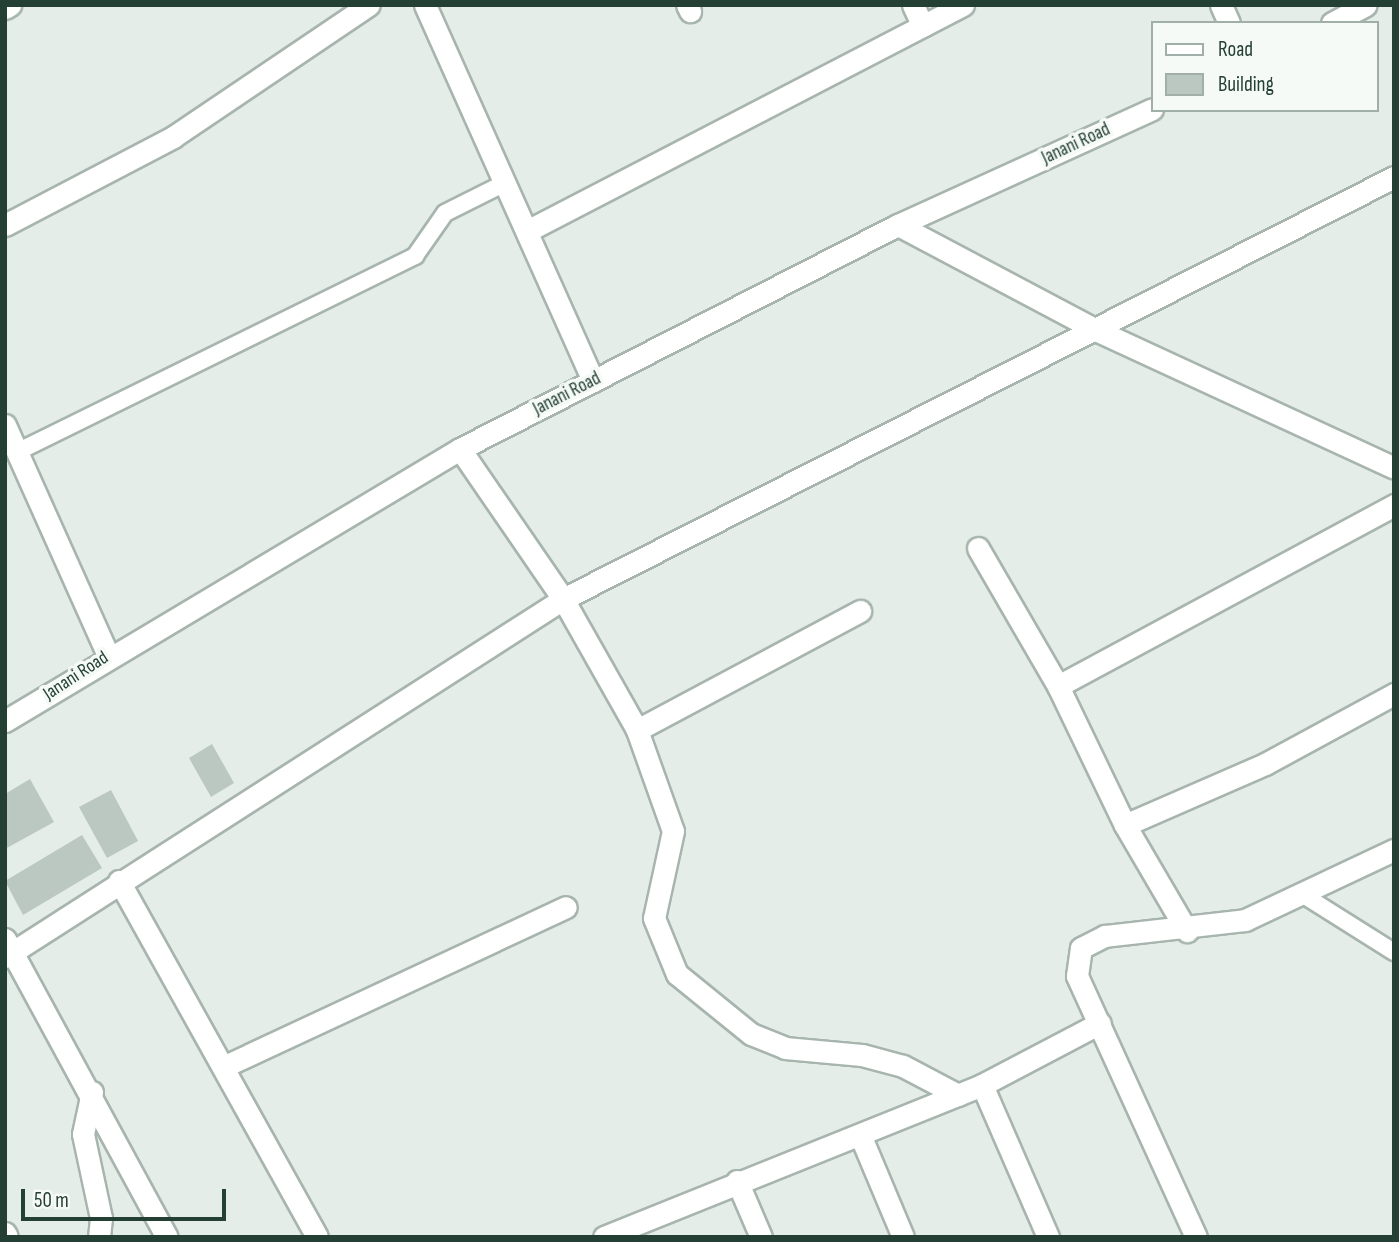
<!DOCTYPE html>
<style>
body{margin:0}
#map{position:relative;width:1399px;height:1242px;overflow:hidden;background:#e5ede8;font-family:"Sofia Sans Condensed",sans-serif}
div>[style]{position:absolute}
.building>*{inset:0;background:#bac8c1}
.roads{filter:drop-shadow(2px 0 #a7b5ae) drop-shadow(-2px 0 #a7b5ae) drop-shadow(0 2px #a7b5ae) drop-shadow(0 -2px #a7b5ae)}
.lane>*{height:16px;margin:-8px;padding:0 8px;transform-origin:8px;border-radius:8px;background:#fff}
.street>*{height:21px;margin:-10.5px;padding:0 10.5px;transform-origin:10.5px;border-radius:10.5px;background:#fff}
span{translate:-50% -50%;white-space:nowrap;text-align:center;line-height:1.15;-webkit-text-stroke:7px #f5faf7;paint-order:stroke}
.street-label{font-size:19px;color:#243f34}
.frame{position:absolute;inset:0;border:7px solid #243f34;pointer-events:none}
.legend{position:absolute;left:1151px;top:21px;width:228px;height:91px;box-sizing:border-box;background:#f5faf7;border:2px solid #a1afa9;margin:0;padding:9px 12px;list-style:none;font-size:21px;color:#243f34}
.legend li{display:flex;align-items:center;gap:14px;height:35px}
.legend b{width:35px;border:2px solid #a1afa9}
.scale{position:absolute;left:21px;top:1189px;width:205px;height:32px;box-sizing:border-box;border:4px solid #243f34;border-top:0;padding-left:9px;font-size:21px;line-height:24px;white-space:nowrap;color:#243f34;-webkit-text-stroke:5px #f5faf7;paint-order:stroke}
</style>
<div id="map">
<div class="building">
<div style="clip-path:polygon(212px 744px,234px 783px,211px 797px,189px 758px)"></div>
<div style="clip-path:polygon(30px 779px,54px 822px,5px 849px,5px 794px)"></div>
<div style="clip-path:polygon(111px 790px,138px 841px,107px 858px,79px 807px)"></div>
<div style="clip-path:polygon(82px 835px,102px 868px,23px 915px,5px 881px)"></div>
</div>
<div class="roads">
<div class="lane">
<div style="left:17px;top:452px;width:444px;rotate:-26.2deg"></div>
<div style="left:415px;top:256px;width:52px;rotate:-55.1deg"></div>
<div style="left:445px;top:213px;width:67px;rotate:-26.6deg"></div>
<div style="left:1305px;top:896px;width:105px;rotate:32.2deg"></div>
</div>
<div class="street">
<div style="left:425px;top:5px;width:412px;rotate:65.9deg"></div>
<div style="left:687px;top:5px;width:7px;rotate:63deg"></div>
<div style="left:913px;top:5px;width:23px;rotate:65deg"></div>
<div style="left:1221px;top:5px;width:20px;rotate:66deg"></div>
<div style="left:5px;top:8px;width:6px;rotate:-31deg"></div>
<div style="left:1332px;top:23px;width:38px;rotate:-28deg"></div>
<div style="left:5px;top:225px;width:190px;rotate:-27.6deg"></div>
<div style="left:173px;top:137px;width:236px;rotate:-34deg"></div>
<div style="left:898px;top:225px;width:224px;rotate:27.9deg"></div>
<div style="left:1096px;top:330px;width:328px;rotate:24.8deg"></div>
<div style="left:527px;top:231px;width:491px;rotate:-27.4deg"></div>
<div style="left:5px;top:425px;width:252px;rotate:65.9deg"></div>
<div style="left:460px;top:449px;width:182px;rotate:55.5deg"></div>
<div style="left:563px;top:599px;width:150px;rotate:60.5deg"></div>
<div style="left:637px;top:730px;width:107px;rotate:70.4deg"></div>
<div style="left:673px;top:831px;width:89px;rotate:102.3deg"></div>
<div style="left:654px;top:918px;width:61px;rotate:67.7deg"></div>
<div style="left:677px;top:974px;width:95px;rotate:39deg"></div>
<div style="left:751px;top:1034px;width:37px;rotate:22deg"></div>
<div style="left:785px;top:1048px;width:77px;rotate:5.2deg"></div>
<div style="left:862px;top:1055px;width:42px;rotate:15deg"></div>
<div style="left:903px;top:1066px;width:62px;rotate:27.8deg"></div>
<div style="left:978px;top:548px;width:160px;rotate:59.9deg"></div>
<div style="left:1058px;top:686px;width:154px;rotate:64.3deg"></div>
<div style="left:1125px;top:825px;width:153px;rotate:-23.5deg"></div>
<div style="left:1265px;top:764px;width:147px;rotate:-28.5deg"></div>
<div style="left:1058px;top:686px;width:382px;rotate:-28.3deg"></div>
<div style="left:5px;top:721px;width:530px;rotate:-30.87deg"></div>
<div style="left:460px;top:449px;width:492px;rotate:-27.1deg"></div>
<div style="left:898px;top:225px;width:279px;rotate:-24.5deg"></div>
<div style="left:637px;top:730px;width:253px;rotate:-28.1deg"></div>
<div style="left:1125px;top:825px;width:123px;rotate:59.7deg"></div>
<div style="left:119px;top:881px;width:407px;rotate:60.9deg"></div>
<div style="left:5px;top:939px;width:339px;rotate:61.5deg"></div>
<div style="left:5px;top:957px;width:663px;rotate:-32.68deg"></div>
<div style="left:563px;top:599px;width:932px;rotate:-26.92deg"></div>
<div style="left:223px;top:1067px;width:378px;rotate:-25deg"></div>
<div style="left:982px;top:1085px;width:166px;rotate:66.5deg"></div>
<div style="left:92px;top:1092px;width:43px;rotate:102.1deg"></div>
<div style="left:83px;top:1134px;width:86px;rotate:77.9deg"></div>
<div style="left:101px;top:1218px;width:19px;rotate:96deg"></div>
<div style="left:861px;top:1137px;width:108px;rotate:67.2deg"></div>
<div style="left:737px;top:1181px;width:61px;rotate:66.8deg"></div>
<div style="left:5px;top:1233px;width:4px;rotate:63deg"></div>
<div style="left:604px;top:1237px;width:407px;rotate:-21.9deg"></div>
<div style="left:982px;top:1085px;width:133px;rotate:-27.7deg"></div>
<div style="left:1196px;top:1237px;width:287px;rotate:-114.5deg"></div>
<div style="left:1077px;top:976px;width:28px;rotate:-82deg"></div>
<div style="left:1081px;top:948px;width:27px;rotate:-27deg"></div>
<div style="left:1105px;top:936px;width:141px;rotate:-6.5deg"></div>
<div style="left:1245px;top:920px;width:165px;rotate:-25.2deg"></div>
</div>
</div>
<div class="street-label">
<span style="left:1076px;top:144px;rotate:-25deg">Janani Road</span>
<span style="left:567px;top:394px;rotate:-27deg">Janani Road</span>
<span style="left:76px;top:676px;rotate:-33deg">Janani Road</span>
</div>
<div class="frame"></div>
<ul class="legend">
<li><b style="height:9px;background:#fff"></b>Road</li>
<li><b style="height:19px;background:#bac8c1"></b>Building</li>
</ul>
<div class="scale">50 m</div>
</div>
